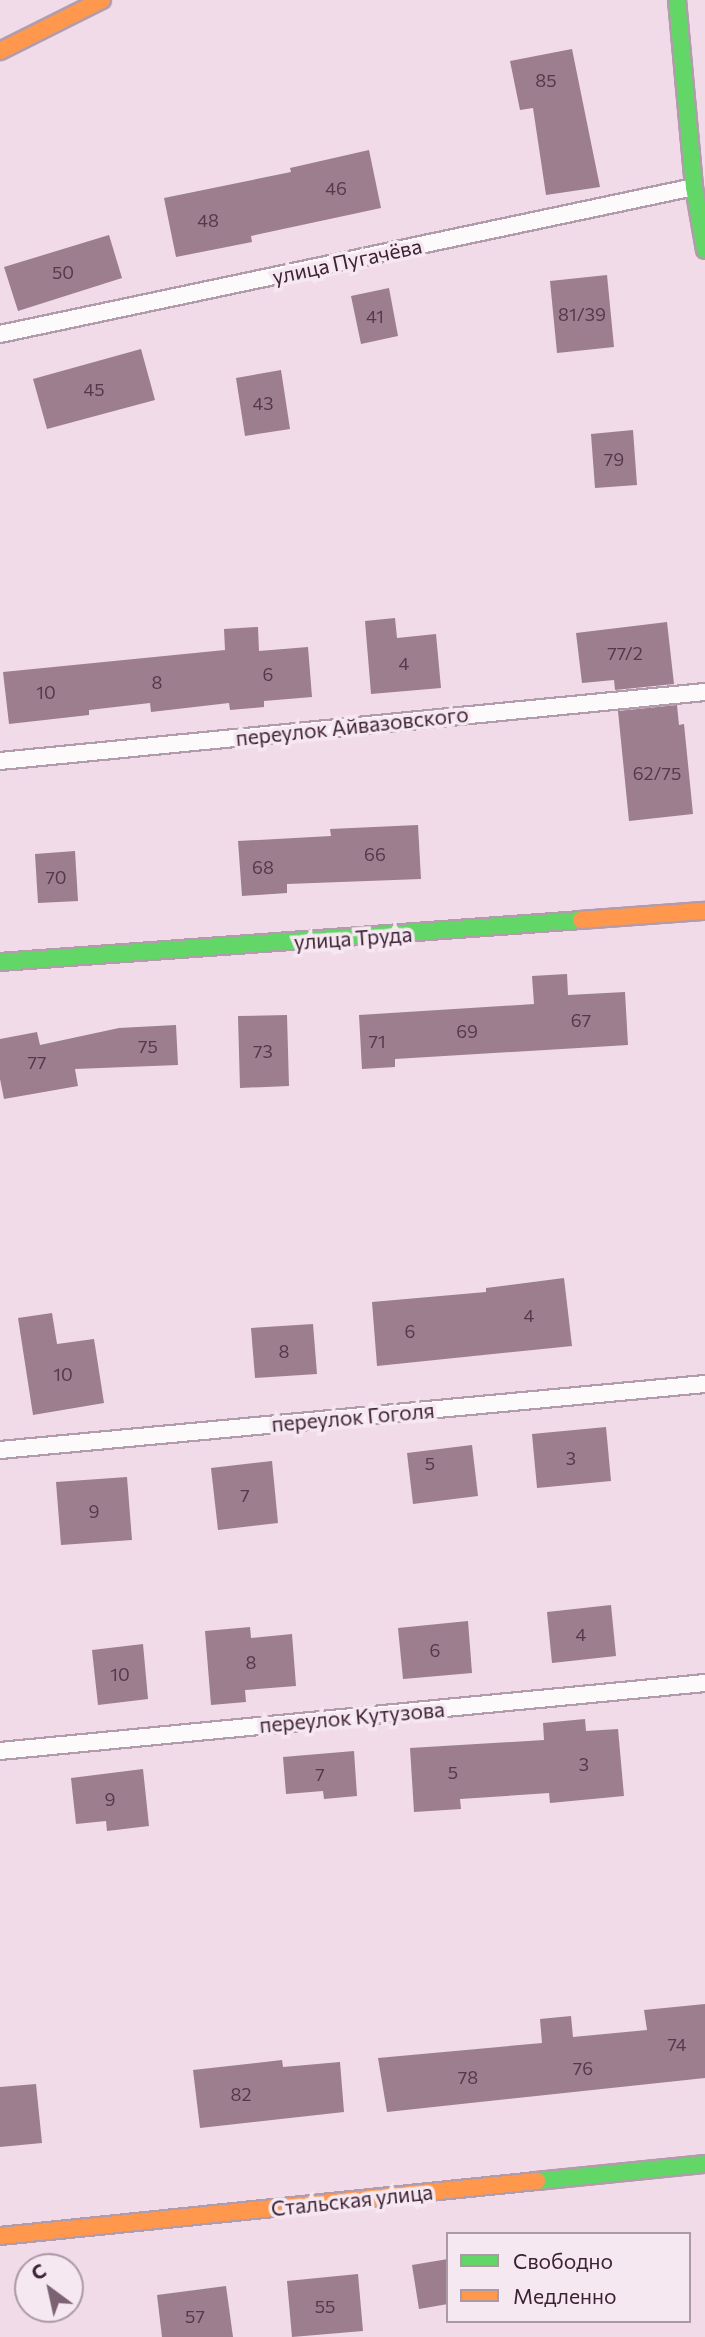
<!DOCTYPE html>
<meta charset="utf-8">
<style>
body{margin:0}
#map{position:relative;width:705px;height:2337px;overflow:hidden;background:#f1dbe9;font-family:Commissioner,sans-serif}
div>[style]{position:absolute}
.building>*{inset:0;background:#9c7e8e}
.roads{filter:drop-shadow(2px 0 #b29cab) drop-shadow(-2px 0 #b29cab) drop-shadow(0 2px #b29cab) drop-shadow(0 -2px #b29cab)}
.lane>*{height:16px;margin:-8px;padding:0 8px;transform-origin:8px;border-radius:8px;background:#fdfafc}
.fast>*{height:16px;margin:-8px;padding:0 8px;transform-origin:8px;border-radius:8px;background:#63d668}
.slow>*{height:16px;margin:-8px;padding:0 8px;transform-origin:8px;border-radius:8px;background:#ff974d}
span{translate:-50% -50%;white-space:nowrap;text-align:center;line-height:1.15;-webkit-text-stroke:7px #f6e8f1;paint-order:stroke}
.number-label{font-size:18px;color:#55394b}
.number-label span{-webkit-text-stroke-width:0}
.street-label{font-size:21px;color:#3d2235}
.legend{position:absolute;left:446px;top:2232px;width:245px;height:91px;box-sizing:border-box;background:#f6e8f1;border:2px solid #ac99a6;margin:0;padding:9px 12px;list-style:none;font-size:21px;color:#3d2235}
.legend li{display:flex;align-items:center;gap:14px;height:35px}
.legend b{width:35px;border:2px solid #ac99a6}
.north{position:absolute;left:14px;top:2253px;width:70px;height:70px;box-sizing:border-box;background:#f6e8f1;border:2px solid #ac99a6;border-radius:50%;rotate:327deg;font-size:19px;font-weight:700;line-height:28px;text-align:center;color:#3d2235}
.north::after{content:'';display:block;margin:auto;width:24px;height:32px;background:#7c6374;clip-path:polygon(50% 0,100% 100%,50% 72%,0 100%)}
</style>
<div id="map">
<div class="building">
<div style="clip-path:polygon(572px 49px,600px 187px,546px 195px,533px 108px,520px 110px,510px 61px)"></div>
<div style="clip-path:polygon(369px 150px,381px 208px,251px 236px,252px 242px,176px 257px,164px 198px,291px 172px,290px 168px)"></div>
<div style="clip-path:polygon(109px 235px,122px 278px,18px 311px,4px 267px)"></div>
<div style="clip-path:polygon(607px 275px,614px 347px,557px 353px,550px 281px)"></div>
<div style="clip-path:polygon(389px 288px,398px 336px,361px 344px,351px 296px)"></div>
<div style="clip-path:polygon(141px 349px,155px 400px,47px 429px,33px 379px)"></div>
<div style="clip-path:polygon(281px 370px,290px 429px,245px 436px,236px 378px)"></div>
<div style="clip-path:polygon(633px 430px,637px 485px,595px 488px,591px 434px)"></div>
<div style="clip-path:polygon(395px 618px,397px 638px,436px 634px,441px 688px,371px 694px,365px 621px)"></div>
<div style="clip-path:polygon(667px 622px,674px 684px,615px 690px,614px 680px,582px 683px,576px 633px)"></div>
<div style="clip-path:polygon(258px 627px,259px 651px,308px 647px,312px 697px,264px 701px,264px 707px,230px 710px,229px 703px,151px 712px,150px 703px,89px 710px,89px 715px,9px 724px,3px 672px,225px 650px,224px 629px)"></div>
<div style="clip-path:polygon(677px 705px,679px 725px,684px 724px,693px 814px,629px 821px,618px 711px)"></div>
<div style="clip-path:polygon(418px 825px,421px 879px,287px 884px,287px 893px,242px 896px,238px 841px,331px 836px,330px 829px)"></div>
<div style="clip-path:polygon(75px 851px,78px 901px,38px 903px,35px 854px)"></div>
<div style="clip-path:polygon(567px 974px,568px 995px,625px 992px,628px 1045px,395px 1059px,395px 1067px,362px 1069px,359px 1015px,534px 1004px,532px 976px)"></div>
<div style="clip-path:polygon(287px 1015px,289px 1086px,240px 1088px,238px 1016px)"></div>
<div style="clip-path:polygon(176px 1025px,178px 1065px,75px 1069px,78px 1086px,4px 1099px,0 1079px,0 1039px,37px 1032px,40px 1045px,119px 1028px)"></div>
<div style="clip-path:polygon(564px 1278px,572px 1346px,377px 1366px,372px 1302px,486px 1292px,486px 1288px)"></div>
<div style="clip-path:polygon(52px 1313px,57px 1344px,94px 1339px,104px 1403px,33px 1415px,18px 1318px)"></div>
<div style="clip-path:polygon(313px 1324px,317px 1374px,255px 1378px,251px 1328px)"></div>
<div style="clip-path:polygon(606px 1427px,611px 1481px,537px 1488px,532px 1434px)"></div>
<div style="clip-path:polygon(472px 1445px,478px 1496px,413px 1504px,407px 1453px)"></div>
<div style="clip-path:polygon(272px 1461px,278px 1523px,218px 1530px,211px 1468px)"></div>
<div style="clip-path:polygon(127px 1477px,132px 1540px,61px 1545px,56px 1482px)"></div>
<div style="clip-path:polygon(611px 1605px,616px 1656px,552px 1663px,547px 1612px)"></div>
<div style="clip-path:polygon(468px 1621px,472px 1673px,403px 1679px,398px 1628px)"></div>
<div style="clip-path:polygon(250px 1627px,251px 1638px,292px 1634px,296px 1686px,245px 1690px,246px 1702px,211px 1705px,205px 1631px)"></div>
<div style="clip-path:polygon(143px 1644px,148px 1699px,98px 1705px,92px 1650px)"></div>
<div style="clip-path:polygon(585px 1719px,586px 1731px,618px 1729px,624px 1796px,550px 1803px,549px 1793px,460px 1799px,461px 1809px,414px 1812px,410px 1748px,544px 1740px,543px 1723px)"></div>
<div style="clip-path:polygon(354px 1751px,357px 1796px,324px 1799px,323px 1791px,286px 1794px,283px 1757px)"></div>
<div style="clip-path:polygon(143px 1769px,149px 1826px,107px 1831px,106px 1821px,76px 1824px,71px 1778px)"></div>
<div style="clip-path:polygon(705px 2004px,705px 2078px,387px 2112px,378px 2058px,542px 2043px,540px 2019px,571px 2016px,573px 2037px,647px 2030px,644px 2010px)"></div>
<div style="clip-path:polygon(282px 2060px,283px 2067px,340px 2062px,344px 2112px,200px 2128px,193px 2070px)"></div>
<div style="clip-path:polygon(36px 2084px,42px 2143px,0 2147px,0 2087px)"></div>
<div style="clip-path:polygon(448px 2259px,448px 2304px,419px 2309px,412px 2265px)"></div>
<div style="clip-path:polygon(358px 2274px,363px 2331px,292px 2337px,287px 2281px)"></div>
<div style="clip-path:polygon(226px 2286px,233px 2337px,162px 2337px,157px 2295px)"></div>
</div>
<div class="roads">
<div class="lane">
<div style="left:0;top:334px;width:709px;rotate:-11.96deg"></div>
<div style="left:0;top:761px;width:708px;rotate:-5.59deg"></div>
<div style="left:0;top:1450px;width:708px;rotate:-5.35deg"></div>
<div style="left:0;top:1751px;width:708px;rotate:-5.51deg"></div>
</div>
<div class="fast">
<div style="left:677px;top:0;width:188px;rotate:84.8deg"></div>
<div style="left:694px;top:187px;width:64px;rotate:80.1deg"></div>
<div style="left:0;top:962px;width:583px;rotate:-4.13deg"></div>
<div style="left:537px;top:2181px;width:169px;rotate:-5.8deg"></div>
</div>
<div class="slow">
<div style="left:0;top:51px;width:114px;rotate:-26.6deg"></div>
<div style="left:581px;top:920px;width:124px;rotate:-4.2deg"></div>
<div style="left:0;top:2236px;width:540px;rotate:-5.85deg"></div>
</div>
</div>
<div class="number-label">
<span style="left:546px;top:80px">85</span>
<span style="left:336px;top:188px">46</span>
<span style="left:208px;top:220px">48</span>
<span style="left:63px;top:272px">50</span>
<span style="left:582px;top:314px">81/39</span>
<span style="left:375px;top:316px">41</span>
<span style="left:94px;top:389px">45</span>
<span style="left:263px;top:403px">43</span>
<span style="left:614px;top:459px">79</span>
<span style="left:625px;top:653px">77/2</span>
<span style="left:404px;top:663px">4</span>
<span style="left:268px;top:674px">6</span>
<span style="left:157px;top:682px">8</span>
<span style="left:46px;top:692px">10</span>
<span style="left:657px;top:773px">62/75</span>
<span style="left:375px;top:854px">66</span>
<span style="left:263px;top:867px">68</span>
<span style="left:56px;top:877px">70</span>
<span style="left:581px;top:1020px">67</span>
<span style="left:467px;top:1031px">69</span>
<span style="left:377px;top:1041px">71</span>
<span style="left:148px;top:1046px">75</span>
<span style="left:263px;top:1051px">73</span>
<span style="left:37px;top:1062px">77</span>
<span style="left:529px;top:1315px">4</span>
<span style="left:410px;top:1331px">6</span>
<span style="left:284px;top:1351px">8</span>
<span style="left:63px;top:1374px">10</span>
<span style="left:571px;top:1458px">3</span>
<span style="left:430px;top:1463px">5</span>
<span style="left:245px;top:1495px">7</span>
<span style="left:94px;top:1511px">9</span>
<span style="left:581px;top:1634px">4</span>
<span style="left:435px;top:1650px">6</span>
<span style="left:251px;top:1662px">8</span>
<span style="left:120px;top:1674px">10</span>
<span style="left:584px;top:1764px">3</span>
<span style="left:453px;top:1772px">5</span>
<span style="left:320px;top:1774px">7</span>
<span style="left:110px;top:1799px">9</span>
<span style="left:677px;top:2044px">74</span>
<span style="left:583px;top:2068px">76</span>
<span style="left:468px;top:2077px">78</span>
<span style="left:241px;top:2094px">82</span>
<span style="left:325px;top:2306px">55</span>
<span style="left:195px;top:2316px">57</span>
</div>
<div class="street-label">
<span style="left:347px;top:261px;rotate:-12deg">улица Пугачёва</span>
<span style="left:352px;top:726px;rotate:-6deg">переулок Айвазовского</span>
<span style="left:353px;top:938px;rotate:-4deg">улица Труда</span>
<span style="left:353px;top:1417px;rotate:-5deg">переулок Гоголя</span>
<span style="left:352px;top:1717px;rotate:-5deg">переулок Кутузова</span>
<span style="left:352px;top:2200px;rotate:-6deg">Стальская улица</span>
</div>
<ul class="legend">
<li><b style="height:9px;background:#63d668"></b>Свободно</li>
<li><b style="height:9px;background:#ff974d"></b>Медленно</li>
</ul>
<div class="north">С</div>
</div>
